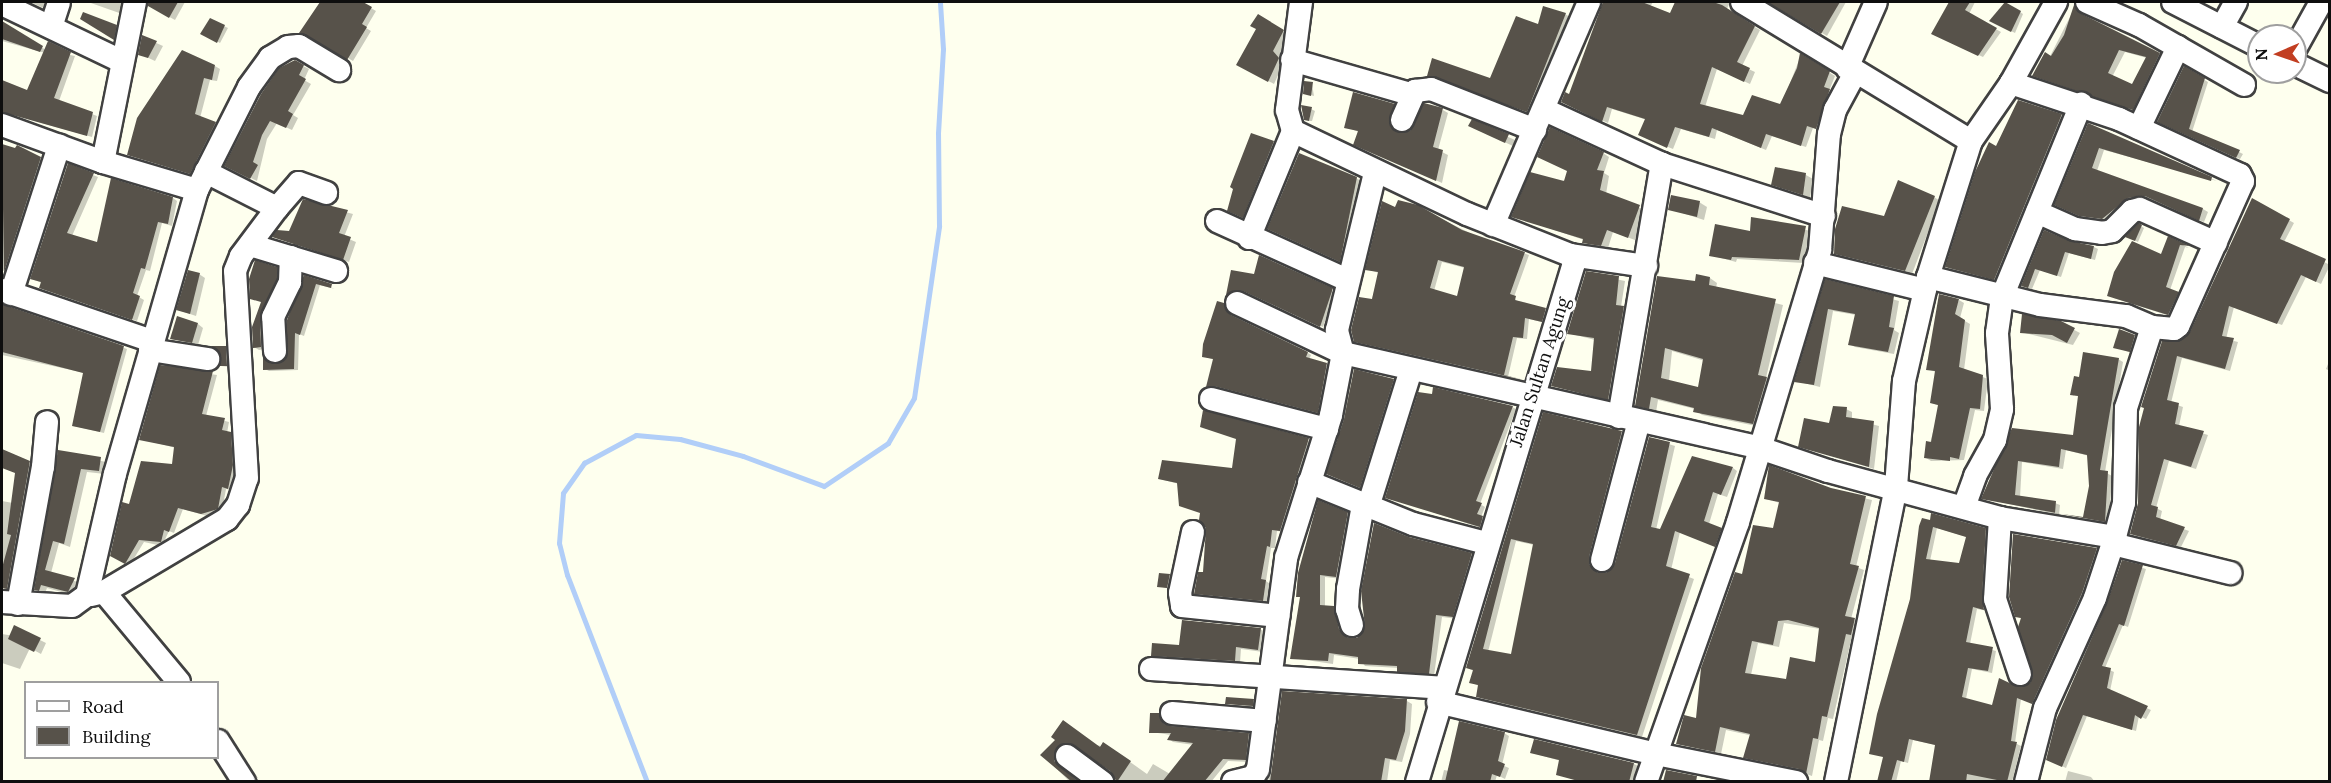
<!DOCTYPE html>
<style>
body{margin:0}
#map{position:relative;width:2331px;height:783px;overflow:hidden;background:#feffee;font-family:Lora,serif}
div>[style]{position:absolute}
.shadow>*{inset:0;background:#0003}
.stream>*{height:5px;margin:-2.5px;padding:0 2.5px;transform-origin:2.5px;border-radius:2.5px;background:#b1cef8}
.building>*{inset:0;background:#57524a}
.roads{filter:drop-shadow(2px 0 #414141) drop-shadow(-2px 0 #414141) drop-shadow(0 2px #414141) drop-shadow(0 -2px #414141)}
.minor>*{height:22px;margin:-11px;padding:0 11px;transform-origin:11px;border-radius:11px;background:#fff}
span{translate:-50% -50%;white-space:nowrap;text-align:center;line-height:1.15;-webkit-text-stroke:6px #fff;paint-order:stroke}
.street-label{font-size:18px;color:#0e0e0e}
.frame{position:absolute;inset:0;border:3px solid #0e0e0e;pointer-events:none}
.legend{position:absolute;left:24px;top:681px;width:195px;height:78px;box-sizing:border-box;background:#fff;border:2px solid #9f9f9f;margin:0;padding:8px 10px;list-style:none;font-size:18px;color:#0e0e0e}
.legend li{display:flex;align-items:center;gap:12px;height:30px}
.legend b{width:30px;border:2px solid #9f9f9f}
.north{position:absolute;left:2247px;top:24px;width:60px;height:60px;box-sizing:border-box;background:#fff;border:2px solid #9f9f9f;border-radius:50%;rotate:268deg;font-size:16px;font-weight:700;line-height:24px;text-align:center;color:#0e0e0e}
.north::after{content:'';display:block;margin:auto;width:21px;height:27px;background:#c23e21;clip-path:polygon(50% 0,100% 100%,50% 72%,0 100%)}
</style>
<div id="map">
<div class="shadow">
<div style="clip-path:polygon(30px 2px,53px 2px,48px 10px)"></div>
<div style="clip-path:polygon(88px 2px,129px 2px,125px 15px)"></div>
<div style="clip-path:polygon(149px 2px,185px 2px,175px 20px,149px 6px)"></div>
<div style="clip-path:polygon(322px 2px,361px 2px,376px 11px,366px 28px,371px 31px,353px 61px,302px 32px)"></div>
<div style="clip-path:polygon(1604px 2px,1653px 2px,1650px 7px,1671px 15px,1676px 2px,1730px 2px,1726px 11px,1760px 30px,1742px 66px,1755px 72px,1750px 84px,1717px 69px,1705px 107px,1744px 117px,1781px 106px,1801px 55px,1835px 76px,1829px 91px,1834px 94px,1822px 131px,1813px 128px,1806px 147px,1772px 136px,1766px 150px,1717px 130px,1715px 139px,1681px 129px,1673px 149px,1646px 138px,1647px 120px,1612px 109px,1608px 123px,1568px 105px)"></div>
<div style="clip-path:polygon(1770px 2px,1846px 2px,1827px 36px)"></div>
<div style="clip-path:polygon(1951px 2px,1975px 2px,1969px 14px,2001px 32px,1983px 57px,1933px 34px)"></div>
<div style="clip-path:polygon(2006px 3px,2023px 14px,2015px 33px,1991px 21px)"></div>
<div style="clip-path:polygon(evenodd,2075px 7px,2086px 18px,2165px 57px,2138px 112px,2039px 78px,2075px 7px,2125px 52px,2147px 58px,2133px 86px,2112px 77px,2125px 52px)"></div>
<div style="clip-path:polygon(1565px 14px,1570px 17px,1532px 114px,1434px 78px,1491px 80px,1539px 26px)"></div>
<div style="clip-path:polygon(1258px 16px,1289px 35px,1279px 56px,1285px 60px,1274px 84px,1238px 64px,1258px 28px)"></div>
<div style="clip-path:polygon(82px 18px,119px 28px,117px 40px)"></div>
<div style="clip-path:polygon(211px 20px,228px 28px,220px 43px,202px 33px)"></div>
<div style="clip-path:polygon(2px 23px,46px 50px,75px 56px,59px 101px,97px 116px,92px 137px,6px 113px,2px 117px,3px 82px,28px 92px,45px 53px,2px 41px)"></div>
<div style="clip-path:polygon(143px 37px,163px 46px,155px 61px,140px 54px)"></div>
<div style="clip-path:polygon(295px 62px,309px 69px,304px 80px,311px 84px,293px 115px,298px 118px,292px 130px,277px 123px,267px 139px,257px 181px,226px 166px)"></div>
<div style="clip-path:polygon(215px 66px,220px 69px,217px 81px,210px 80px,200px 118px,221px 127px,196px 176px,129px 154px)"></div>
<div style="clip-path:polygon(2184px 68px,2208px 82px,2192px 132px,2239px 152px,2243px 154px,2240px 159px,2163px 123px)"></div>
<div style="clip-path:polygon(1312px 84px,1314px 96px,1304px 93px)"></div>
<div style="clip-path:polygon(2019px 101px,2065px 118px,1998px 281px,1950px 269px,1947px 267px)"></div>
<div style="clip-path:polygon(1394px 105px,1399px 108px,1394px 126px,1403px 135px,1443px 110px,1448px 113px,1438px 150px,1448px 155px,1442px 183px,1361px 147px,1359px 132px,1346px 127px)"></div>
<div style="clip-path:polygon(1311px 109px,1315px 111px,1312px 121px,1309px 121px)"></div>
<div style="clip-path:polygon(1472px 121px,1515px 140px,1513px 146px,1478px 130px)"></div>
<div style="clip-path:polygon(2089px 125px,2217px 181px,2104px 150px,2097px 171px,2203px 209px,2208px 212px,2204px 222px,2143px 198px,2128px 203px,2108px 221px,2086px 218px,2061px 207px)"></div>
<div style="clip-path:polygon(1252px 135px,1280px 145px,1249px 220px,1235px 214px)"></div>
<div style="clip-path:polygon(2px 145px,46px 161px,9px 274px,2px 270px)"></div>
<div style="clip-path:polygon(1603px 153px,1609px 157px,1604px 173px,1609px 176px,1606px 194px,1645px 210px,1635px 240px,1613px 232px,1608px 248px,1590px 246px,1584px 240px,1513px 216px)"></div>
<div style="clip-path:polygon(68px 165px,98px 177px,72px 236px,98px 244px,173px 198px,177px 201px,172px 226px,162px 223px,150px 271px,146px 270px,137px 296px,144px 300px,137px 321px,45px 290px,41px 288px,42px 283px,32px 279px)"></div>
<div style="clip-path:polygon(1806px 175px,1813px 179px,1810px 198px,1773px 184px)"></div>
<div style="clip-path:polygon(1356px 178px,1361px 181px,1344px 263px,1274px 231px)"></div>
<div style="clip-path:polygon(1934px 197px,1940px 201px,1912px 274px,1836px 253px,1885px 217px)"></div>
<div style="clip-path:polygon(2253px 200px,2294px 223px,2284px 242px,2330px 265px,2321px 284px,2306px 277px,2282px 325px,2234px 307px,2226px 339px,2238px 342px,2230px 371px,2182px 358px,2171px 403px,2183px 407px,2179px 426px,2208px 435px,2196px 469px,2169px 461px,2156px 508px,2162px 511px,2160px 520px,2189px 531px,2181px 547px,2136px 536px,2131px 533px,2139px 503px,2141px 427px,2182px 342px,2191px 333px)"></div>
<div style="clip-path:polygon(304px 201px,353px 214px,344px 237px,356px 242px,349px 262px,274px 237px,290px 232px)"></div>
<div style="clip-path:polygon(1699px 202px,1707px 207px,1704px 220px,1670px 209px)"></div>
<div style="clip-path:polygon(evenodd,1417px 207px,1478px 237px,1529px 255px,1514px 297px,1518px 303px,1550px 312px,1546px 323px,1529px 319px,1527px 339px,1517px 338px,1508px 377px,1360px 343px,1379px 273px,1367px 269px,1396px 210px,1417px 207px,1442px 262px,1465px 268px,1458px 298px,1434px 291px,1442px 262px)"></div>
<div style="clip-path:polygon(1752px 219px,1811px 231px,1804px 263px,1737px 259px,1736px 262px,1710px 255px,1751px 233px)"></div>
<div style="clip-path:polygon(2139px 225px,2144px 228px,2138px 242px,2128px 237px)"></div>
<div style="clip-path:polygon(2045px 232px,2069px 243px,2094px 247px,2098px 249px,2095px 260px,2069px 253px,2061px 277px,2040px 270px,2032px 289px,2027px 288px,2023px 286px)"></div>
<div style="clip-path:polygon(2169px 238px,2189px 248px,2185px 247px,2170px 290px,2183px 296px,2173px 317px,2114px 298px,2162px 256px)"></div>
<div style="clip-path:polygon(276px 269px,281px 271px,265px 349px,259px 350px,254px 347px,253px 327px)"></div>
<div style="clip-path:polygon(1232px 272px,1335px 292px,1323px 327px,1247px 292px,1228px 295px)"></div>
<div style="clip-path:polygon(1587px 273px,1625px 281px,1621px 307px,1629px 311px,1614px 402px,1553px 386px,1592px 373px,1595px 340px,1568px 333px)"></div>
<div style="clip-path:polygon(199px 274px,205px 278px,196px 316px,178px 310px)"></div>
<div style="clip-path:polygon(305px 277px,335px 289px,320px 285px,304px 336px,299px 334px,298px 370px,269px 371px,265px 369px,289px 357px)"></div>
<div style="clip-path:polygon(evenodd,1710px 278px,1717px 283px,1716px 288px,1783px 305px,1766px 378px,1774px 383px,1761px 427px,1702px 415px,1695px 409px,1658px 400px,1656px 412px,1636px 405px,1696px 282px,1710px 278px,1672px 351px,1705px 361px,1699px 389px,1669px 381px,1672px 351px)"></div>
<div style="clip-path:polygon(1826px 281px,1899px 301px,1894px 330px,1899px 333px,1894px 354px,1855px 347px,1849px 344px,1856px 315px,1833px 311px,1820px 387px,1796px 381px)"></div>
<div style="clip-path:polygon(1959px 300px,1964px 303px,1960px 318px,1970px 324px,1964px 370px,1988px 379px,1984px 411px,1975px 410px,1964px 460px,1931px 461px,1926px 458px,1940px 406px,1932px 403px,1936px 372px,1928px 369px)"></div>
<div style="clip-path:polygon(1223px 304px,1235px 318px,1308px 353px,1311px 355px,1309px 360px,1330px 367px,1321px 414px,1207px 386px,1215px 360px,1203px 356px)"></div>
<div style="clip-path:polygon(2px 306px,127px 349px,104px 433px,74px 426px,85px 373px,2px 355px)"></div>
<div style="clip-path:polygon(2061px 323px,2080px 333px,2073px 345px,2021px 332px)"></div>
<div style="clip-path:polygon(198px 324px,203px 328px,198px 345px,172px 339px)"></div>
<div style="clip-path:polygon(2120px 331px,2142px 340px,2137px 355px,2115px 347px)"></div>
<div style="clip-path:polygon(225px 348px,229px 350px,230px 367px,221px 366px)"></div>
<div style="clip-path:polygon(2118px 359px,2123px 362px,2105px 472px,2112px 476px,2109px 523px,2068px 516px,2084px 519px,2091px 486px,2089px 456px,2066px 450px,2063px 469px,2022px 462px,2020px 498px,2055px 503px,2060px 505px,2059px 515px,1983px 498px,2013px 429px,2074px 436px,2080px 397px,2072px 394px,2080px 379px)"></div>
<div style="clip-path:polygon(2330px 359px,2330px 371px,2326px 369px)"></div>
<div style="clip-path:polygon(162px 367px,217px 375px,206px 416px,229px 422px,227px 433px,235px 436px,237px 468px,233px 490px,226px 489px,222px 511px,207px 516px,183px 509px,174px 533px,169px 531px,162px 546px,144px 542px,130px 565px,112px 555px,130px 505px,173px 466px,176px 448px,141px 439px)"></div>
<div style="clip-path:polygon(1355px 371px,1398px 382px,1364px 489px,1328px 474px)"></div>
<div style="clip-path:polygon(1512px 407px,1516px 409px,1480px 504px,1485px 507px,1481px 517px,1487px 520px,1484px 529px,1387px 497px)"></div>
<div style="clip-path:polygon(1846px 409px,1852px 412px,1852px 419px,1879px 426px,1874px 469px,1800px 446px)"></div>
<div style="clip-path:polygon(1204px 411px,1313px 442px,1285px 532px,1277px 531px,1275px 548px,1271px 548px,1266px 581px,1270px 584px,1267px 602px,1195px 593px,1204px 574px,1208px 528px,1202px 513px,1179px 484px,1160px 479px,1234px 469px,1237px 439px)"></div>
<div style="clip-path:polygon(evenodd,1544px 414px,1627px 435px,1594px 560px,1594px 568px,1600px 574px,1607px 574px,1616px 564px,1650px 438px,1675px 446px,1656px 530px,1661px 531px,1733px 468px,1737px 471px,1727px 497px,1718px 494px,1709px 524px,1726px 532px,1720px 548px,1680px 532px,1671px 570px,1694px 579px,1642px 737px,1483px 699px,1478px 696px,1479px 686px,1471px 682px,1474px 671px,1467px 668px,1544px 414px,1516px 541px,1534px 545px,1512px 655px,1488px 652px,1516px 541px)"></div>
<div style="clip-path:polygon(3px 452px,35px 466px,13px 591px,2px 588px,2px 501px,13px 503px,17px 473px,2px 467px)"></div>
<div style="clip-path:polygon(59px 452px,106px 462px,105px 474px,87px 472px,70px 547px,59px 543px,51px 573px,80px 583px,77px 592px,72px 595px,47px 588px,45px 593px,36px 590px)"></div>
<div style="clip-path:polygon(evenodd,1830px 490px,1872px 500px,1856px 567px,1864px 570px,1851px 619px,1860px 623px,1857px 637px,1852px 636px,1833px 719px,1828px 718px,1823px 741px,1819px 740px,1812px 776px,1772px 762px,1767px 739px,1726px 730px,1721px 754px,1678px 744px,1698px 720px,1743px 576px,1775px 530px,1780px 503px,1766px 499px,1830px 490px,1784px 623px,1820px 629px,1816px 664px,1787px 681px,1751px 675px,1758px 643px,1779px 647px,1784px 623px)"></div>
<div style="clip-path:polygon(1347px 514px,1353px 517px,1342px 579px,1325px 577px,1325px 607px,1339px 611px,1344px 634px,1350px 639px,1357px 639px,1367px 628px,1409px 538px,1477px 558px,1458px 619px,1442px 617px,1434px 676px,1404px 674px,1399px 668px,1365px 666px,1360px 659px,1334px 655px,1333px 664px,1292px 658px,1301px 598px,1298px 596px)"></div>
<div style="clip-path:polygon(evenodd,1921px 526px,1990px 532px,1988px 611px,1977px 609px,1970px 644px,1996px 651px,1992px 673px,1972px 669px,1966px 699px,1993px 706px,2031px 685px,2035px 676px,2022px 619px,2016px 616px,2014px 536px,2101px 551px,2086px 596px,2037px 705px,2021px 699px,2015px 743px,2021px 746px,2012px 782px,1930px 782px,1936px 745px,1913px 740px,1908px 763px,1901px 761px,1896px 782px,1878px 782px,1885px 757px,1871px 753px,1911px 599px,1921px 526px,1937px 528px,1967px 537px,1960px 565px,1930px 561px,1937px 528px)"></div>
<div style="clip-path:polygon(2123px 562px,2146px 569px,2128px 627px,2123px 625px,2105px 668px,2114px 672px,2110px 691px,2151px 710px,2146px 719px,2139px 716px,2136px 731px,2087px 716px,2066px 768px,2051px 761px,2057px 720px)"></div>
<div style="clip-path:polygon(1160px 575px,1173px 577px,1170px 589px,1159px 586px)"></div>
<div style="clip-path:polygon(1260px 629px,1265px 632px,1263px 652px,1241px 649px,1240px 663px,1153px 655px)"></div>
<div style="clip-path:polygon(2px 634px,40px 640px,46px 643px,41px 654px,30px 648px,20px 669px,2px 663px)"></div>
<div style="clip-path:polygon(1253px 701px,1260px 705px,1260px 710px,1226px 703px)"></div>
<div style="clip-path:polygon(1407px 701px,1412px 704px,1410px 734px,1402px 762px,1390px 760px,1387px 782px,1267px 782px,1273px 772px)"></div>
<div style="clip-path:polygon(1158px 715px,1168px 727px,1249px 735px,1254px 738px,1250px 762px,1228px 761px,1211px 782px,1116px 782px,1112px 771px,1075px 745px,1061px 751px,1058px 759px,1063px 771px,1078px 782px,1070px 782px,1043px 755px,1057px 740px,1109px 747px,1147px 774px,1153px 764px,1170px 774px,1194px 745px,1173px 742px,1169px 739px,1171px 735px,1151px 732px)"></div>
<div style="clip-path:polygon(1504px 733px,1509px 736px,1502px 765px,1509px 768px,1505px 779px,1497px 775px,1495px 782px,1441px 782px,1444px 770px,1449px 771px)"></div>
<div style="clip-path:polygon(1536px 754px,1634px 764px,1638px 766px,1634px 781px,1581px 782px,1558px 774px,1561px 761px)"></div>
<div style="clip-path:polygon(2068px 771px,2091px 777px,2095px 782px,2065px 782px)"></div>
</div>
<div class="stream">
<div style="left:647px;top:782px;width:222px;rotate:-111.1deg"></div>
<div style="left:567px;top:575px;width:33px;rotate:-104deg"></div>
<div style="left:559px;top:543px;width:50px;rotate:-85.4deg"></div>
<div style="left:563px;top:493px;width:37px;rotate:-55deg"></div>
<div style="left:584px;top:463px;width:59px;rotate:-28.3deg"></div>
<div style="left:636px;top:435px;width:44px;rotate:5.2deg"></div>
<div style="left:680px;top:439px;width:65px;rotate:15.1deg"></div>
<div style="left:743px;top:456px;width:86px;rotate:20.3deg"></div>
<div style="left:824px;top:486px;width:77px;rotate:-33.9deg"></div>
<div style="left:888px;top:443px;width:52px;rotate:-60deg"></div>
<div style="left:914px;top:398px;width:174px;rotate:-81.7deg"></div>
<div style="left:939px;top:226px;width:93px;rotate:-90.6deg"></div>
<div style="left:938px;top:133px;width:84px;rotate:-86.6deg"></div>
<div style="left:943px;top:49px;width:47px;rotate:-93.7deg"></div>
</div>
<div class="building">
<div style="clip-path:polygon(148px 2px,178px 2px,169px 18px,148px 6px)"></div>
<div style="clip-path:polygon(320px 2px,363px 2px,372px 7px,362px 24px,367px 27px,347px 60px,299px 33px)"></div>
<div style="clip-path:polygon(1603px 2px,1642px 2px,1670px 13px,1675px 2px,1713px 2px,1722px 5px,1755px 26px,1737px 62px,1750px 68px,1744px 82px,1712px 67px,1700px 104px,1743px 115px,1752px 95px,1780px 104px,1797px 68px,1800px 53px,1830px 71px,1824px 87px,1830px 89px,1816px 129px,1807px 126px,1801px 146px,1766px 134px,1761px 148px,1712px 128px,1709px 137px,1675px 127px,1667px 148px,1638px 135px,1645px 119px,1607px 107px,1602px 122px,1561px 102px,1565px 92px,1569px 94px)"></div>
<div style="clip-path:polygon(1767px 2px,1840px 2px,1821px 34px)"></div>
<div style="clip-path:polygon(1949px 2px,1970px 2px,1965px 10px,1997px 28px,1978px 56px,1931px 34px)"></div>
<div style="clip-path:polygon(2005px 2px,2021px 11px,2011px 32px,1989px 21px)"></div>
<div style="clip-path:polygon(evenodd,2074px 5px,2082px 14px,2160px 53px,2133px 110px,2032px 76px,2045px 52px,2051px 56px,2064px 35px,2074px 5px,2119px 50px,2146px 57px,2132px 84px,2108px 73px,2119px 50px)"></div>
<div style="clip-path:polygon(1543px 6px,1566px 13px,1527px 112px,1427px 76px,1432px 58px,1490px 78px,1516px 16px,1538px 24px)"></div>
<div style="clip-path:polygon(83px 12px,117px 25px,114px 40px,80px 19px)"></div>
<div style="clip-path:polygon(1258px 14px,1284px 30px,1273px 51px,1279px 58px,1268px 82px,1236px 65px,1256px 29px,1250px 26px)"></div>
<div style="clip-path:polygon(210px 18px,225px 25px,217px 43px,200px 34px)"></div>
<div style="clip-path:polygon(2px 21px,43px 46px,40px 52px,2px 39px)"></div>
<div style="clip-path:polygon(142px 35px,157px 41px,148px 58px,138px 55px)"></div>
<div style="clip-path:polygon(48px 41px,71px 52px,54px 98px,93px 112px,87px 136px,2px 112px,2px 80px,27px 90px)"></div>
<div style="clip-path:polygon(182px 50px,215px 65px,212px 80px,204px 78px,195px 114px,216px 122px,190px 174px,127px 155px,137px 118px)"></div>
<div style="clip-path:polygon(295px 60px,304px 65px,299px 75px,306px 79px,288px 111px,293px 114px,286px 128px,270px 121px,262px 135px,253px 162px,258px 165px,250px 179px,224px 166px,261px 94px,279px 68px)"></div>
<div style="clip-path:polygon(2184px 66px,2205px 78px,2189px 129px,2240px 150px,2236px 158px,2157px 122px)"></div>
<div style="clip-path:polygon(1304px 81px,1313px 82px,1311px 96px,1303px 94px)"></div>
<div style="clip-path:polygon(1353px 92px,1395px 104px,1389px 121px,1397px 132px,1410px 131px,1424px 103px,1443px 108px,1433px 147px,1443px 150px,1436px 181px,1353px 145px,1358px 131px,1344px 128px)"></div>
<div style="clip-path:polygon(2018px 100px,2062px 114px,1994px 280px,1945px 267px,1975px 172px,1989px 142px,1996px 146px)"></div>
<div style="clip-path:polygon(1301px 105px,1312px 107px,1309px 121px,1304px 120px)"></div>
<div style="clip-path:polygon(1472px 119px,1509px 134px,1505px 143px,1468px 126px)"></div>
<div style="clip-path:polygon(2088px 123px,2212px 177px,2211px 181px,2099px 148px,2092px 168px,2203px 208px,2199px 221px,2145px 196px,2128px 198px,2102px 219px,2079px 216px,2054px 205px)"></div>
<div style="clip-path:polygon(1550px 127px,1604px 152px,1597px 170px,1604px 171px,1600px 190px,1640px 205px,1628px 238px,1607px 230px,1601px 246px,1582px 243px,1583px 239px,1511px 217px,1530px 172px,1564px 181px,1567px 171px,1537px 157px)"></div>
<div style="clip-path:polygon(1251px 133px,1274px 141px,1243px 218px,1227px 211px,1233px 189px,1230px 187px)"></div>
<div style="clip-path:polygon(2px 144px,15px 148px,17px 145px,41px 157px,4px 272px)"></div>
<div style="clip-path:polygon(1299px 153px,1357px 177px,1340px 262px,1267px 229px)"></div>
<div style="clip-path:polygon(68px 163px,94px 173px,67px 233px,97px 242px,111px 178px,173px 197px,168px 224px,158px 222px,145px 269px,141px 268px,133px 293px,140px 296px,132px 320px,39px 288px,41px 282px,30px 279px)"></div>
<div style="clip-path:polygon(1775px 167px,1806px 173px,1803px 195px,1771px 185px)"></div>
<div style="clip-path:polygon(1898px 180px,1935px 196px,1905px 271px,1834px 254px,1835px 229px,1842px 206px,1884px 216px)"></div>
<div style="clip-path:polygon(1671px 195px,1700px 201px,1697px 217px,1668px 210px)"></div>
<div style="clip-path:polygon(2252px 198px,2290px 219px,2280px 239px,2326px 259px,2316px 282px,2301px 275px,2277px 324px,2229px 306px,2222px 336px,2234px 338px,2225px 369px,2177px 356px,2167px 400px,2179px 403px,2175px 424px,2204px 431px,2191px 467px,2164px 459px,2151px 505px,2158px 507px,2156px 517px,2185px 527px,2176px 546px,2130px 534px,2138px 503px,2139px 427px,2144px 408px,2141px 407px,2162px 341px,2181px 340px,2190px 332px)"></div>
<div style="clip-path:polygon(303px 199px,348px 210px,339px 233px,351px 237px,343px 260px,272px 237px,277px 230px,289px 231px)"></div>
<div style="clip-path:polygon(evenodd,1398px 200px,1418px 205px,1462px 230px,1525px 252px,1510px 294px,1516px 296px,1515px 300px,1546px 308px,1542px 322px,1525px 318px,1523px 338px,1513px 337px,1504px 375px,1524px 380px,1354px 342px,1351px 330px,1359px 297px,1372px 299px,1378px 272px,1365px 270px,1382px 201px,1395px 207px,1398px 200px,1438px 260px,1464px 267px,1457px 296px,1430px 288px,1438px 260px)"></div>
<div style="clip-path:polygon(1751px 217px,1806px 226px,1799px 260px,1732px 257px,1731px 260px,1709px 256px,1715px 224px,1750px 231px)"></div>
<div style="clip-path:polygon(2139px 223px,2142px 225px,2135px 241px,2125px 237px)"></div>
<div style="clip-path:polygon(2044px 230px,2070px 241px,2094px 246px,2091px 259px,2065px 252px,2057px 276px,2035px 269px,2028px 288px,2021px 286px)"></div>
<div style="clip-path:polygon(2168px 236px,2190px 246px,2180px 245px,2166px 287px,2179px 292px,2168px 315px,2107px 296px,2114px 272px,2132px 241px,2161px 254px)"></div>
<div style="clip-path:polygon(1259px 255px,1333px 288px,1320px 327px,1243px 291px,1235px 290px,1226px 295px,1231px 270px,1254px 274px)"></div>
<div style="clip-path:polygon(255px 260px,277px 267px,277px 279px,260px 317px,261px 347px,253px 348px,252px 327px,261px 302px,250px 299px,249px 279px)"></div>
<div style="clip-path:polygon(188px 270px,200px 273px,190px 314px,176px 310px)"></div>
<div style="clip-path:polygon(1586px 271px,1619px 276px,1616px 305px,1624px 306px,1608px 400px,1551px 386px,1557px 367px,1591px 371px,1594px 338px,1567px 334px)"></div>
<div style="clip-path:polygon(evenodd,1696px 274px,1710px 277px,1709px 285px,1776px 299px,1758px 375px,1767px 377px,1753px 424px,1693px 412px,1694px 408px,1651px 397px,1649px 409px,1635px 406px,1657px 276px,1695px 281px,1696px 274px,1665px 348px,1703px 359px,1698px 387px,1661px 378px,1665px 348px)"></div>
<div style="clip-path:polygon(304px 275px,332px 284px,331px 288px,316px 284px,300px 335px,295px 333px,294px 369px,263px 370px,263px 356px,275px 364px,287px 356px,287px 320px)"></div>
<div style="clip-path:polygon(1825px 279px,1894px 296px,1889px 327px,1894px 328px,1888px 352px,1848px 345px,1855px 314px,1828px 309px,1814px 385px,1794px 382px)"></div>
<div style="clip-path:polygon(1939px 294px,1959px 299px,1955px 314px,1965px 320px,1959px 367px,1983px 375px,1980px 409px,1970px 408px,1959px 459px,1950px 457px,1950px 461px,1924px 458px,1926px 441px,1931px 442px,1938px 405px,1930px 403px,1935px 371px,1926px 370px)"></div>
<div style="clip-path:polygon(1217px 301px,1224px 303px,1231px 315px,1308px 352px,1306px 357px,1327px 363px,1318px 413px,1214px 386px,1206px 387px,1213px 359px,1202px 357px,1203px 344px)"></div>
<div style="clip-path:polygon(2px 304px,124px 346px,100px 432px,72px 426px,83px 373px,2px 352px)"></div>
<div style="clip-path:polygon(2022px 314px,2061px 321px,2075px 328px,2067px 343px,2052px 335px,2020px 333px)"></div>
<div style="clip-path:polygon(177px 316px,198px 323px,192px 343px,170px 339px)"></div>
<div style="clip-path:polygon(2119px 329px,2135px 335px,2130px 352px,2113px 348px)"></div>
<div style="clip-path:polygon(211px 346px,226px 346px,227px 366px,219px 366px,221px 355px)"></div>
<div style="clip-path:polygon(evenodd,2083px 352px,2119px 358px,2100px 470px,2108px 471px,2105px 522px,1981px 499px,2012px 428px,2073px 435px,2078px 396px,2070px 395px,2074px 376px,2079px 377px,2083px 352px,2061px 449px,2087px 455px,2089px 486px,2083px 517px,2055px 513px,2056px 501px,2015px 495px,2018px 461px,2059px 467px,2061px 449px)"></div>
<div style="clip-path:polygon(160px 365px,213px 371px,202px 414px,225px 418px,222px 430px,231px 432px,233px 465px,228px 489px,222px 487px,218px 509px,201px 514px,178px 508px,169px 532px,164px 530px,161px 542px,139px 540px,125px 564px,110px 556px,122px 502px,129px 504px,141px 461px,172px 464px,174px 447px,139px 440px)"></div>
<div style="clip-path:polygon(1354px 369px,1394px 379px,1360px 488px,1326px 474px,1344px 419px)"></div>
<div style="clip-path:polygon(1433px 387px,1513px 406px,1476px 501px,1482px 503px,1477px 514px,1483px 516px,1480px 527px,1385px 498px,1418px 392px,1432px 394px)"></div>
<div style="clip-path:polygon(1833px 406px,1847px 407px,1846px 417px,1874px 421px,1869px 467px,1798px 447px,1804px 418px,1829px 423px)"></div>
<div style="clip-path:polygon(1203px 410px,1309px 438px,1280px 531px,1272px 530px,1270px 547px,1267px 546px,1261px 579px,1266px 580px,1263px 601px,1194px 594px,1198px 572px,1203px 572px,1206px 528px,1199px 520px,1200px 513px,1179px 506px,1177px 483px,1158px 479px,1162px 460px,1232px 468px,1236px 439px,1200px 427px)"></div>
<div style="clip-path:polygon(evenodd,1543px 412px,1622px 431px,1589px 557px,1589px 564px,1598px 573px,1606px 573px,1615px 563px,1649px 437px,1670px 442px,1651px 527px,1660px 529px,1692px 456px,1733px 467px,1721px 495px,1713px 492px,1704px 521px,1722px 528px,1715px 547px,1675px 531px,1666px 566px,1690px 574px,1637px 735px,1476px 697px,1478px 685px,1469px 683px,1473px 670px,1466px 668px,1543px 412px,1511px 539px,1533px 544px,1511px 654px,1483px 649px,1511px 539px)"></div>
<div style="clip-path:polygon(2px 449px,30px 461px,7px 589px,2px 588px,2px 568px,11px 535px,7px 534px,15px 473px,2px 468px)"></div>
<div style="clip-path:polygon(58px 450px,101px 457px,99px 471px,81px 469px,64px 544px,53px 541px,45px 570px,75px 578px,68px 592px,41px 585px,39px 591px,34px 590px)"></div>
<div style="clip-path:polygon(evenodd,1769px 465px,1831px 488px,1866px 496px,1850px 564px,1859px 566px,1845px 616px,1855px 618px,1851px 635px,1846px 634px,1827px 717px,1822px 716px,1818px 739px,1813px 738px,1806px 774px,1799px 769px,1743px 758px,1750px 734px,1720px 727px,1715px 752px,1676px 744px,1684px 715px,1696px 718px,1701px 668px,1735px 572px,1742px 574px,1753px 525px,1773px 528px,1779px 502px,1764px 499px,1769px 465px,1788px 620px,1819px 628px,1815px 662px,1790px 657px,1786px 679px,1745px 673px,1752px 641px,1773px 645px,1778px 621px,1788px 620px)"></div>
<div style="clip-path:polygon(1318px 500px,1348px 512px,1336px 577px,1320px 575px,1320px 605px,1334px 606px,1339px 629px,1348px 638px,1357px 638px,1365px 627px,1361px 591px,1374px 523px,1409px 537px,1472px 553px,1453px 617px,1436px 615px,1429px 674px,1397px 672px,1397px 666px,1358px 664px,1358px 657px,1329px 653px,1328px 661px,1290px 659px,1300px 597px,1296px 597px,1298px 573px)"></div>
<div style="clip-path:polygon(evenodd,1931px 513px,1986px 528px,1982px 598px,1984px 610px,1973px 607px,1966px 642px,1993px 647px,1988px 671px,1968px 668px,1962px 697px,1992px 705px,1999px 678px,2018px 687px,2030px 683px,2033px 676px,2018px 627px,2021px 618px,2015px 617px,2009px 597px,2013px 534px,2097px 548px,2082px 593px,2032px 704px,2017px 698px,2011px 741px,2017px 742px,2007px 782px,1967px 774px,1966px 782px,1929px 782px,1935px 745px,1909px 739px,1904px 762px,1897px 760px,1891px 782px,1877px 782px,1883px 757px,1869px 754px,1877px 714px,1910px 599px,1919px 526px,1922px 518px,1930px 520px,1931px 513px,1933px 527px,1966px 537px,1959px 563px,1926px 559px,1933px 527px)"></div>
<div style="clip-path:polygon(2122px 560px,2143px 565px,2124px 626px,2119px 624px,2102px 666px,2111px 668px,2107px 688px,2148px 706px,2141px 719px,2135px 715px,2132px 730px,2083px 715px,2062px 767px,2046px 760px,2056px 720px,2107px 603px)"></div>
<div style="clip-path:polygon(1159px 573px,1170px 574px,1167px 588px,1157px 587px)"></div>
<div style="clip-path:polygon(1182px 620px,1261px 628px,1258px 650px,1236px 647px,1235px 661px,1151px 656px,1152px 643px,1179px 645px)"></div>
<div style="clip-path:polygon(14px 625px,41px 638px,34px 652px,8px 639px)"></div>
<div style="clip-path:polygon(1282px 691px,1407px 699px,1405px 731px,1396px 760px,1385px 758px,1381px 782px,1270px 782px)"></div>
<div style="clip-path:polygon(1226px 697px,1254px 699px,1253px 706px,1225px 704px)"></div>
<div style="clip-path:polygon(1150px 713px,1159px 713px,1164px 724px,1171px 726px,1249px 733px,1246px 760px,1223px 759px,1204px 782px,1162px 782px,1193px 743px,1167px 740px,1171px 733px,1149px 733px)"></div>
<div style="clip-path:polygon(1063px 720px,1100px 747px,1103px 742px,1131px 761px,1117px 782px,1110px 771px,1069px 743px,1057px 748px,1054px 761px,1079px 782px,1072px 782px,1040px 755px,1055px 740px,1051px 737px)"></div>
<div style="clip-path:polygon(1459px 721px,1505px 732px,1498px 761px,1505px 764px,1500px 777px,1492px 774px,1490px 782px,1445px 782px)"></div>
<div style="clip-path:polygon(1534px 739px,1634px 763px,1629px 782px,1582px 782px,1556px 775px,1559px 760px,1530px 753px)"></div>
<div style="clip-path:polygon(1666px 770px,1697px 776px,1696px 782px,1663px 782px)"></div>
</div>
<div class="roads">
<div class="minor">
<div style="left:1742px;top:2px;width:268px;rotate:31.3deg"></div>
<div style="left:2087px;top:2px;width:57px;rotate:23.9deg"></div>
<div style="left:2139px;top:25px;width:121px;rotate:29.7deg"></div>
<div style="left:2173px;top:2px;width:97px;rotate:27.1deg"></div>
<div style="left:2px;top:4px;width:132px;rotate:25.6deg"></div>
<div style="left:51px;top:27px;width:26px;rotate:-72deg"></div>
<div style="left:2222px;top:27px;width:29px;rotate:-61deg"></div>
<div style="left:2295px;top:49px;width:54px;rotate:-61deg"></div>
<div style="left:1292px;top:60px;width:126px;rotate:16.1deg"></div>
<div style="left:2295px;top:64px;width:39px;rotate:26deg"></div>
<div style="left:1847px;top:68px;width:72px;rotate:-66.3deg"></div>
<div style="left:2011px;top:83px;width:114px;rotate:18.4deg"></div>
<div style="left:2119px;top:119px;width:133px;rotate:24.8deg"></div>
<div style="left:2240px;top:175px;width:7px;rotate:63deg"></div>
<div style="left:2243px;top:181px;width:159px;rotate:114.1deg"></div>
<div style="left:2178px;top:326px;width:5px;rotate:143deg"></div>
<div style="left:2174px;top:329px;width:22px;rotate:-175deg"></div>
<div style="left:2152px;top:327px;width:85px;rotate:107.8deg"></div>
<div style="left:2126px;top:408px;width:95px;rotate:91.2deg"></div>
<div style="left:2124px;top:503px;width:35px;rotate:105deg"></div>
<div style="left:2115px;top:537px;width:64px;rotate:108.2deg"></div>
<div style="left:2095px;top:598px;width:121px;rotate:114.4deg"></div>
<div style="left:2045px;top:708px;width:76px;rotate:104.4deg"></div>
<div style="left:1545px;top:110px;width:129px;rotate:24.8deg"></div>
<div style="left:1662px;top:164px;width:170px;rotate:17.8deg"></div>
<div style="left:1402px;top:120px;width:32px;rotate:-66deg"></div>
<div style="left:1415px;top:91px;width:16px;rotate:-7deg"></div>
<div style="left:1431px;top:89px;width:112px;rotate:21.5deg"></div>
<div style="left:2px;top:125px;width:108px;rotate:20.1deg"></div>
<div style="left:103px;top:162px;width:98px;rotate:16.6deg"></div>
<div style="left:2139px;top:128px;width:90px;rotate:-64.3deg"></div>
<div style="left:1293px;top:131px;width:193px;rotate:25.5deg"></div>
<div style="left:1467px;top:214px;width:111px;rotate:21.7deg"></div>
<div style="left:1570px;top:255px;width:9px;rotate:63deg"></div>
<div style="left:1574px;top:263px;width:542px;rotate:106.83deg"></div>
<div style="left:1293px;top:131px;width:22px;rotate:-106deg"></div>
<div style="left:1287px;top:110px;width:109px;rotate:-82.6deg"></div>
<div style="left:103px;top:162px;width:163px;rotate:-78.7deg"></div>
<div style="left:277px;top:208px;width:33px;rotate:-49deg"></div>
<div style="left:299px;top:183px;width:29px;rotate:20deg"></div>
<div style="left:2037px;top:212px;width:42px;rotate:24.1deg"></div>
<div style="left:2075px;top:229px;width:27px;rotate:8deg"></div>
<div style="left:2102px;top:233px;width:10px;rotate:-11deg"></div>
<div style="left:2112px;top:231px;width:28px;rotate:-45deg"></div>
<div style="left:2132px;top:211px;width:8px;rotate:-14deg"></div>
<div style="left:2140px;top:209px;width:83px;rotate:24.1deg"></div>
<div style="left:1217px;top:221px;width:143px;rotate:24.4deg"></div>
<div style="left:1493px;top:225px;width:243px;rotate:-66.7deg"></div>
<div style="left:1249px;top:238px;width:116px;rotate:-67.6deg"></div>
<div style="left:250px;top:245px;width:90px;rotate:16.8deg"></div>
<div style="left:1570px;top:255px;width:77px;rotate:8.2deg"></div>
<div style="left:1815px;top:263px;width:113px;rotate:13.8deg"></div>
<div style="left:1928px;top:277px;width:115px;rotate:14deg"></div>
<div style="left:2040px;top:305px;width:87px;rotate:7.3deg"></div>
<div style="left:2126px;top:316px;width:28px;rotate:23deg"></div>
<div style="left:2px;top:290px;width:158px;rotate:18.8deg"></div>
<div style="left:11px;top:294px;width:156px;rotate:-72deg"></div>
<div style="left:1237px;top:303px;width:117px;rotate:25.3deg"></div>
<div style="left:1343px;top:353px;width:428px;rotate:12.8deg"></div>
<div style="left:1760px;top:448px;width:72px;rotate:18.7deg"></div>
<div style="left:1828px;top:471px;width:178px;rotate:15.3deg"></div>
<div style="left:2000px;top:518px;width:117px;rotate:9.4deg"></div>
<div style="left:150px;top:350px;width:59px;rotate:8.8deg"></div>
<div style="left:275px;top:351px;width:34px;rotate:-93deg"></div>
<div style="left:273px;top:317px;width:39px;rotate:-64deg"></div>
<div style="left:290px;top:282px;width:25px;rotate:-88deg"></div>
<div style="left:1211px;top:399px;width:120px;rotate:14.5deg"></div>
<div style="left:1619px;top:417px;width:257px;rotate:-80.4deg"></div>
<div style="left:1309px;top:482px;width:112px;rotate:22deg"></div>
<div style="left:1413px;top:524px;width:75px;rotate:14.6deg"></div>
<div style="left:1368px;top:507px;width:144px;rotate:-72.6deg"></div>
<div style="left:1964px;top:507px;width:33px;rotate:-70deg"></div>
<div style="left:1975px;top:476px;width:41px;rotate:-60.9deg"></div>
<div style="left:1995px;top:440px;width:32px;rotate:-77deg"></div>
<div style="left:2002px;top:409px;width:76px;rotate:-93.8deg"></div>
<div style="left:1997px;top:333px;width:36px;rotate:-82deg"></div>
<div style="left:2002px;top:297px;width:209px;rotate:-67.7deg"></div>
<div style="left:2000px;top:518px;width:81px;rotate:93.5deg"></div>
<div style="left:1995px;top:599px;width:79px;rotate:71.6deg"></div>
<div style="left:1193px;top:532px;width:62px;rotate:102deg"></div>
<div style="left:1180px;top:593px;width:13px;rotate:81deg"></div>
<div style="left:1182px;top:606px;width:97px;rotate:5.9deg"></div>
<div style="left:2113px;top:544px;width:121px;rotate:13.9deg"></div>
<div style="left:1602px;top:560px;width:144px;rotate:-75.1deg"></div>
<div style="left:104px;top:592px;width:143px;rotate:-30.7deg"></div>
<div style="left:227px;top:519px;width:18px;rotate:-52deg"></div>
<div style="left:238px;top:505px;width:28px;rotate:-72deg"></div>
<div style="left:247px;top:478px;width:207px;rotate:-93.3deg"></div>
<div style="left:235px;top:271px;width:16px;rotate:-68deg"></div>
<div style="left:241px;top:256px;width:60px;rotate:-53.1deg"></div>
<div style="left:277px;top:208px;width:80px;rotate:-153.1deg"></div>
<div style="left:91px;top:595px;width:13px;rotate:-13deg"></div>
<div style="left:104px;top:592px;width:117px;rotate:50.2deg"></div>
<div style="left:2px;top:602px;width:70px;rotate:3.3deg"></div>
<div style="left:72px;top:606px;width:19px;rotate:-36deg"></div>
<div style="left:87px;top:595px;width:124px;rotate:-77deg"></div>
<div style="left:115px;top:474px;width:296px;rotate:-73.9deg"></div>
<div style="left:197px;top:190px;width:115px;rotate:-63.2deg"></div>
<div style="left:249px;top:87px;width:36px;rotate:-54deg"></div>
<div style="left:270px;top:58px;width:21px;rotate:-31deg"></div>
<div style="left:288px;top:47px;width:11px;rotate:-5deg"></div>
<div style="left:299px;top:46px;width:47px;rotate:31deg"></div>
<div style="left:18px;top:604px;width:139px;rotate:-79.7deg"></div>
<div style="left:43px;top:467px;width:45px;rotate:-84.9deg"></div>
<div style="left:1352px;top:625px;width:17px;rotate:-107deg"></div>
<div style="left:1347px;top:609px;width:20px;rotate:-87deg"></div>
<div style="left:1348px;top:589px;width:85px;rotate:-79.9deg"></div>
<div style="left:1151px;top:669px;width:292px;rotate:3.7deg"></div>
<div style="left:1438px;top:702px;width:224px;rotate:13.4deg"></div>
<div style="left:1656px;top:754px;width:143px;rotate:11.3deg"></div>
<div style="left:1172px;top:713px;width:93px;rotate:4.9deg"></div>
<div style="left:218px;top:741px;width:49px;rotate:57.6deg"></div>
<div style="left:1067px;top:756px;width:44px;rotate:36.6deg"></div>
<div style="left:1233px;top:782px;width:21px;rotate:-14deg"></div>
<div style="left:1253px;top:777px;width:9px;rotate:-58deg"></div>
<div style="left:1258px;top:769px;width:213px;rotate:-82.4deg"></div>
<div style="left:1286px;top:558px;width:150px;rotate:-72.5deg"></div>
<div style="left:1331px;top:415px;width:63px;rotate:-79deg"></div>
<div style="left:1343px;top:353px;width:24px;rotate:-105deg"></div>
<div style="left:1337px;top:330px;width:162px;rotate:-76.4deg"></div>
<div style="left:1646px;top:782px;width:276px;rotate:-70.5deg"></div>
<div style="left:1738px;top:522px;width:284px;rotate:-73.2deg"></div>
<div style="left:1820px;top:250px;width:116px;rotate:-85.6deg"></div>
<div style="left:1829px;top:134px;width:25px;rotate:-76deg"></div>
<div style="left:1835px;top:110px;width:42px;rotate:-61.6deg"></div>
<div style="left:1836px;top:782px;width:301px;rotate:-78.5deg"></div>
<div style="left:1896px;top:487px;width:106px;rotate:-85.7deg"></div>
<div style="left:1904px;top:381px;width:107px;rotate:-77deg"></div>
<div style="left:1928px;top:277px;width:143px;rotate:-72.5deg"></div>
<div style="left:1971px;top:141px;width:70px;rotate:-55.4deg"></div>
<div style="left:2011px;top:83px;width:93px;rotate:-60.9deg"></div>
</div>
</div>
<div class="street-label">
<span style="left:1540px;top:372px;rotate:-72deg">Jalan Sultan Agung</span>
</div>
<div class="frame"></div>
<ul class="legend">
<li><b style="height:8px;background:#fff"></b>Road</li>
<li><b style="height:16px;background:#57524a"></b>Building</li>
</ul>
<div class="north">N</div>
</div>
